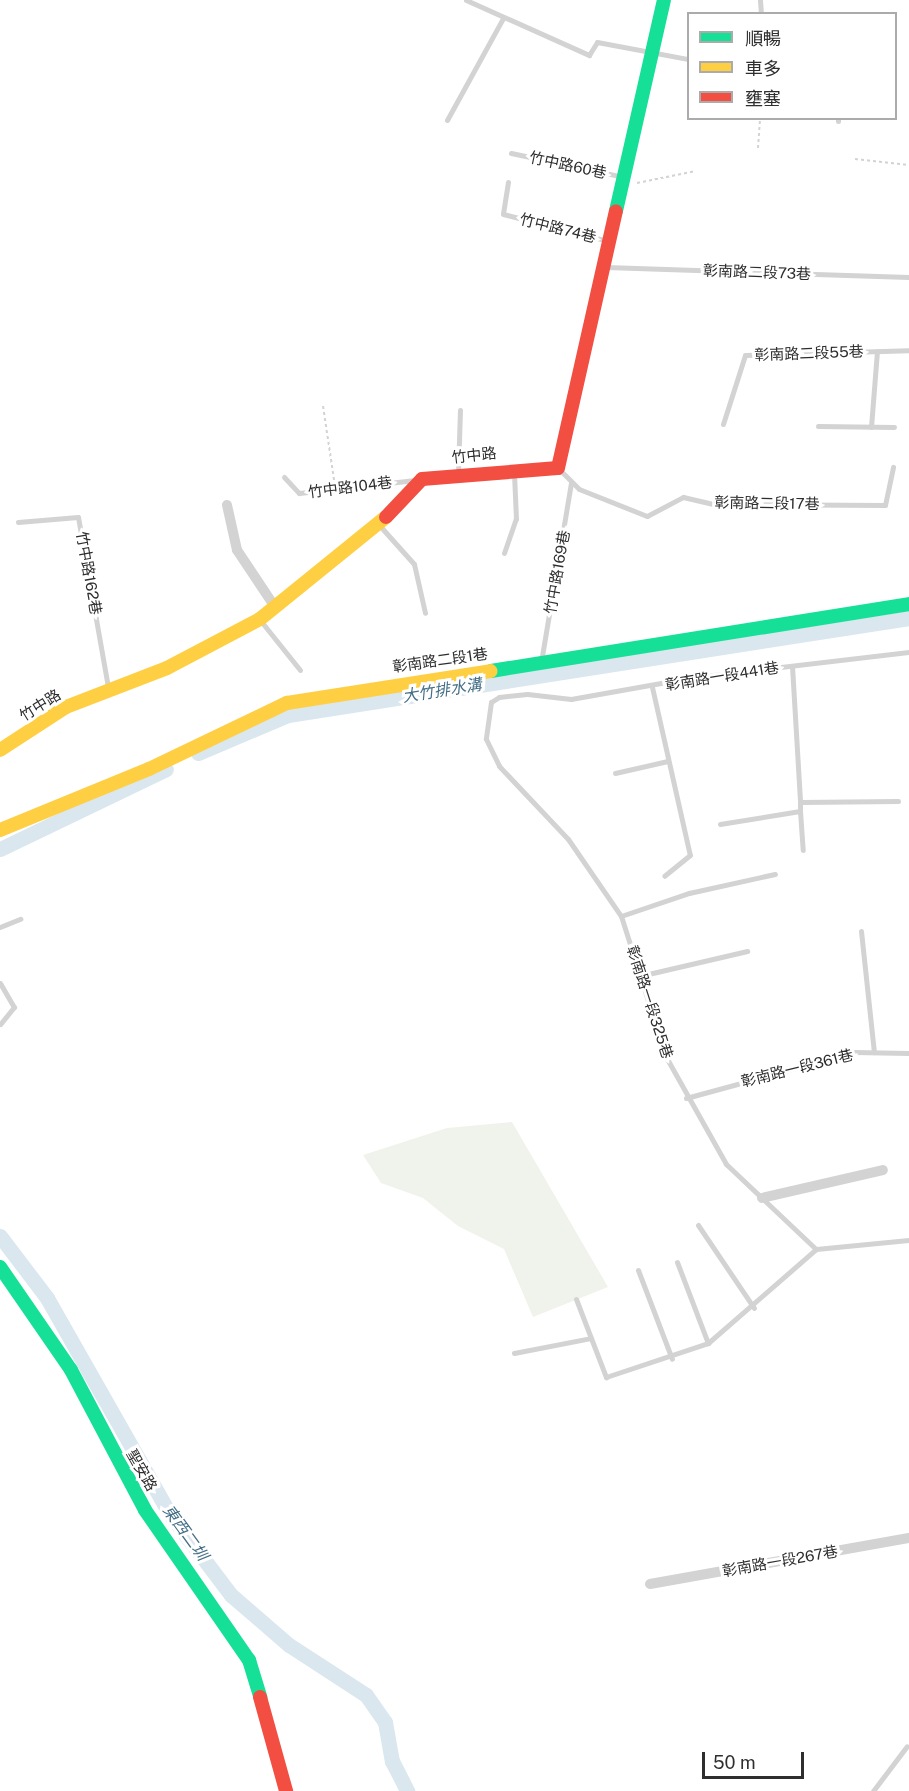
<!DOCTYPE html>
<meta charset="utf-8">
<style>
body{margin:0}
#map{position:relative;width:909px;height:1791px;overflow:hidden;background:#fff;font-family:"Public Sans","Noto Sans TC",sans-serif}
div>[style]{position:absolute}
.green>*{inset:0;background:#f0f3ec}
.canal>*{height:15px;margin:-7.5px;padding:0 7.5px;transform-origin:7.5px;border-radius:7.5px;background:#dae7ef}
.path>*{height:2px;margin-top:-1px;transform-origin:0;background:repeating-linear-gradient(90deg,#d3d3d3 0 3px,transparent 0 6px)}
.lane>*{height:5px;margin:-2.5px;padding:0 2.5px;transform-origin:2.5px;border-radius:2.5px;background:#d3d3d3}
.street>*{height:10px;margin:-5px;padding:0 5px;transform-origin:5px;border-radius:5px;background:#d3d3d3}
.fast>*{height:14px;margin:-7px;padding:0 7px;transform-origin:7px;border-radius:7px;background:#16e098}
.slow>*{height:14px;margin:-7px;padding:0 7px;transform-origin:7px;border-radius:7px;background:#ffcf43}
.jam>*{height:14px;margin:-7px;padding:0 7px;transform-origin:7px;border-radius:7px;background:#f24e42}
span{translate:-50% -50%;white-space:nowrap;text-align:center;line-height:1.15;-webkit-text-stroke:6px #fff;paint-order:stroke}
.street-label{font-size:15px;color:#2e2e2e}
.water-label{font-size:16px;color:#446f87;font-style:italic}
.legend{position:absolute;left:687px;top:12px;width:210px;height:108px;box-sizing:border-box;background:#fff;border:2px solid #ababab;margin:0;padding:8px 10px;list-style:none;font-size:18px;color:#2e2e2e}
.legend li{display:flex;align-items:center;gap:12px;height:30px}
.legend b{width:30px;border:2px solid #ababab}
.scale{position:absolute;left:702px;top:1752px;width:102px;height:27px;box-sizing:border-box;border:3px solid #2e2e2e;border-top:0;padding-left:8px;font-size:18px;line-height:21px;white-space:nowrap;color:#2e2e2e;-webkit-text-stroke:4px #fff;paint-order:stroke}
</style>
<div id="map">
<div class="green">
<div style="clip-path:polygon(512px 1122px,608px 1287px,533px 1317px,504px 1249px,458px 1226px,423px 1198px,381px 1183px,363px 1155px,447px 1128px)"></div>
</div>
<div class="canal">
<div style="left:198px;top:753px;width:98px;rotate:-22.9deg"></div>
<div style="left:288px;top:715px;width:629px;rotate:-8.88deg"></div>
<div style="left:0;top:849px;width:184px;rotate:-25.7deg"></div>
<div style="left:0;top:1236px;width:78px;rotate:52.8deg"></div>
<div style="left:47px;top:1298px;width:247px;rotate:60.4deg"></div>
<div style="left:169px;top:1513px;width:103px;rotate:52.9deg"></div>
<div style="left:231px;top:1595px;width:77px;rotate:40.8deg"></div>
<div style="left:289px;top:1645px;width:92px;rotate:33deg"></div>
<div style="left:366px;top:1695px;width:33px;rotate:55deg"></div>
<div style="left:385px;top:1722px;width:40px;rotate:80deg"></div>
<div style="left:392px;top:1761px;width:34px;rotate:63deg"></div>
</div>
<div class="path">
<div style="left:758px;top:148px;width:30px;rotate:-86deg"></div>
<div style="left:855px;top:159px;width:54px;rotate:6.3deg"></div>
<div style="left:637px;top:183px;width:60px;rotate:-11.5deg"></div>
<div style="left:323px;top:406px;width:75px;rotate:81.5deg"></div>
</div>
<div class="lane">
<div style="left:466px;top:0;width:135px;rotate:24.1deg"></div>
<div style="left:589px;top:55px;width:15px;rotate:-58deg"></div>
<div style="left:597px;top:42px;width:93px;rotate:10.6deg"></div>
<div style="left:760px;top:0;width:14px;rotate:86deg"></div>
<div style="left:838px;top:118px;width:3px;rotate:90deg"></div>
<div style="left:447px;top:120px;width:116px;rotate:-61.2deg"></div>
<div style="left:511px;top:153px;width:116px;rotate:12deg"></div>
<div style="left:508px;top:182px;width:32px;rotate:99deg"></div>
<div style="left:503px;top:214px;width:108px;rotate:14.4deg"></div>
<div style="left:606px;top:267px;width:303px;rotate:1.9deg"></div>
<div style="left:723px;top:424px;width:72px;rotate:-72.3deg"></div>
<div style="left:745px;top:355px;width:164px;rotate:-1.7deg"></div>
<div style="left:818px;top:426px;width:76px;rotate:0.8deg"></div>
<div style="left:871px;top:427px;width:76px;rotate:-85.5deg"></div>
<div style="left:559px;top:469px;width:28px;rotate:45deg"></div>
<div style="left:579px;top:489px;width:73px;rotate:21.7deg"></div>
<div style="left:647px;top:516px;width:41px;rotate:-27.8deg"></div>
<div style="left:683px;top:497px;width:32px;rotate:13deg"></div>
<div style="left:714px;top:504px;width:171px;rotate:0.3deg"></div>
<div style="left:885px;top:505px;width:39px;rotate:-78deg"></div>
<div style="left:458px;top:473px;width:63px;rotate:-88.2deg"></div>
<div style="left:284px;top:477px;width:22px;rotate:47deg"></div>
<div style="left:299px;top:493px;width:117px;rotate:-6.4deg"></div>
<div style="left:18px;top:522px;width:60px;rotate:-4.8deg"></div>
<div style="left:78px;top:517px;width:173px;rotate:80deg"></div>
<div style="left:380px;top:526px;width:51px;rotate:48.2deg"></div>
<div style="left:414px;top:564px;width:50px;rotate:77.3deg"></div>
<div style="left:504px;top:553px;width:36px;rotate:-71deg"></div>
<div style="left:516px;top:519px;width:46px;rotate:-92.5deg"></div>
<div style="left:260px;top:620px;width:64px;rotate:51.3deg"></div>
<div style="left:909px;top:652px;width:222px;rotate:173.3deg"></div>
<div style="left:689px;top:678px;width:120px;rotate:169.9deg"></div>
<div style="left:571px;top:699px;width:44px;rotate:-173.5deg"></div>
<div style="left:527px;top:694px;width:28px;rotate:174deg"></div>
<div style="left:499px;top:697px;width:9px;rotate:148deg"></div>
<div style="left:491px;top:702px;width:37px;rotate:98deg"></div>
<div style="left:486px;top:739px;width:30px;rotate:64deg"></div>
<div style="left:499px;top:766px;width:100px;rotate:46.6deg"></div>
<div style="left:568px;top:839px;width:93px;rotate:55.5deg"></div>
<div style="left:621px;top:916px;width:148px;rotate:72.3deg"></div>
<div style="left:666px;top:1057px;width:123px;rotate:60.7deg"></div>
<div style="left:726px;top:1164px;width:124px;rotate:43.4deg"></div>
<div style="left:816px;top:1249px;width:93px;rotate:-5.5deg"></div>
<div style="left:541px;top:662px;width:181px;rotate:-80.5deg"></div>
<div style="left:792px;top:666px;width:136px;rotate:86.6deg"></div>
<div style="left:800px;top:802px;width:98px;rotate:-0.6deg"></div>
<div style="left:652px;top:687px;width:172px;rotate:77.3deg"></div>
<div style="left:690px;top:855px;width:33px;rotate:141deg"></div>
<div style="left:615px;top:773px;width:54px;rotate:-12.8deg"></div>
<div style="left:800px;top:811px;width:39px;rotate:86deg"></div>
<div style="left:720px;top:824px;width:81px;rotate:-9.2deg"></div>
<div style="left:800px;top:811px;width:9px;rotate:-90deg"></div>
<div style="left:621px;top:916px;width:72px;rotate:-18.7deg"></div>
<div style="left:689px;top:893px;width:88px;rotate:-12.5deg"></div>
<div style="left:0;top:927px;width:22px;rotate:-22deg"></div>
<div style="left:861px;top:931px;width:122px;rotate:83.9deg"></div>
<div style="left:644px;top:975px;width:106px;rotate:-13.1deg"></div>
<div style="left:0;top:983px;width:28px;rotate:60deg"></div>
<div style="left:14px;top:1007px;width:22px;rotate:129deg"></div>
<div style="left:686px;top:1098px;width:174px;rotate:-15.3deg"></div>
<div style="left:854px;top:1052px;width:55px;rotate:1deg"></div>
<div style="left:698px;top:1225px;width:100px;rotate:56deg"></div>
<div style="left:677px;top:1262px;width:87px;rotate:69.1deg"></div>
<div style="left:638px;top:1270px;width:95px;rotate:69.1deg"></div>
<div style="left:576px;top:1299px;width:84px;rotate:69deg"></div>
<div style="left:606px;top:1377px;width:108px;rotate:-18.4deg"></div>
<div style="left:708px;top:1343px;width:143px;rotate:-41deg"></div>
<div style="left:514px;top:1353px;width:78px;rotate:-11deg"></div>
<div style="left:873px;top:1791px;width:56px;rotate:-52.9deg"></div>
</div>
<div class="street">
<div style="left:227px;top:505px;width:46px;rotate:77.5deg"></div>
<div style="left:237px;top:550px;width:69px;rotate:56.3deg"></div>
<div style="left:762px;top:1198px;width:124px;rotate:-13deg"></div>
<div style="left:650px;top:1584px;width:263px;rotate:-10.1deg"></div>
</div>
<div class="fast">
<div style="left:616px;top:211px;width:216px;rotate:-77.2deg"></div>
<div style="left:491px;top:671px;width:423px;rotate:-9.1deg"></div>
<div style="left:0;top:1267px;width:125px;rotate:55.4deg"></div>
<div style="left:71px;top:1370px;width:158px;rotate:62.1deg"></div>
<div style="left:145px;top:1510px;width:183px;rotate:55.3deg"></div>
<div style="left:249px;top:1660px;width:39px;rotate:73deg"></div>
</div>
<div class="slow">
<div style="left:0;top:750px;width:79px;rotate:-33.1deg"></div>
<div style="left:66px;top:707px;width:108px;rotate:-21.1deg"></div>
<div style="left:167px;top:668px;width:105px;rotate:-27.8deg"></div>
<div style="left:260px;top:619px;width:162px;rotate:-39deg"></div>
<div style="left:0;top:830px;width:161px;rotate:-22.3deg"></div>
<div style="left:149px;top:769px;width:153px;rotate:-25.6deg"></div>
<div style="left:287px;top:703px;width:206px;rotate:-8.9deg"></div>
</div>
<div class="jam">
<div style="left:386px;top:517px;width:52px;rotate:-46.5deg"></div>
<div style="left:422px;top:479px;width:136px;rotate:-4.6deg"></div>
<div style="left:558px;top:468px;width:263px;rotate:-77.3deg"></div>
<div style="left:260px;top:1697px;width:98px;rotate:74.5deg"></div>
</div>
<div class="street-label">
<span style="left:568px;top:165px;rotate:12deg">竹中路60巷</span>
<span style="left:558px;top:228px;rotate:14deg">竹中路74巷</span>
<span style="left:757px;top:272px;rotate:2deg">彰南路二段73巷</span>
<span style="left:809px;top:353px;rotate:-2deg">彰南路二段55巷</span>
<span style="left:474px;top:455px;rotate:-6deg">竹中路</span>
<span style="left:350px;top:487px;rotate:-7deg">竹中路104巷</span>
<span style="left:767px;top:503px;rotate:1deg">彰南路二段17巷</span>
<span style="left:557px;top:572px;rotate:-80deg">竹中路169巷</span>
<span style="left:89px;top:573px;rotate:80deg">竹中路162巷</span>
<span style="left:440px;top:660px;rotate:-8deg">彰南路二段1巷</span>
<span style="left:722px;top:676px;rotate:-9deg">彰南路一段441巷</span>
<span style="left:40px;top:705px;rotate:-32deg">竹中路</span>
<span style="left:650px;top:1002px;rotate:72deg">彰南路一段325巷</span>
<span style="left:797px;top:1068px;rotate:-14deg">彰南路一段361巷</span>
<span style="left:142px;top:1470px;rotate:60deg">聖安路</span>
<span style="left:780px;top:1561px;rotate:-10deg">彰南路一段267巷</span>
</div>
<div class="water-label">
<span style="left:442px;top:691px;rotate:-9deg">大竹排水溝</span>
<span style="left:185px;top:1533px;rotate:54deg">東西二圳</span>
</div>
<ul class="legend">
<li><b style="height:8px;background:#16e098"></b>順暢</li>
<li><b style="height:8px;background:#ffcf43"></b>車多</li>
<li><b style="height:8px;background:#f24e42"></b>壅塞</li>
</ul>
<div class="scale">50 m</div>
</div>
